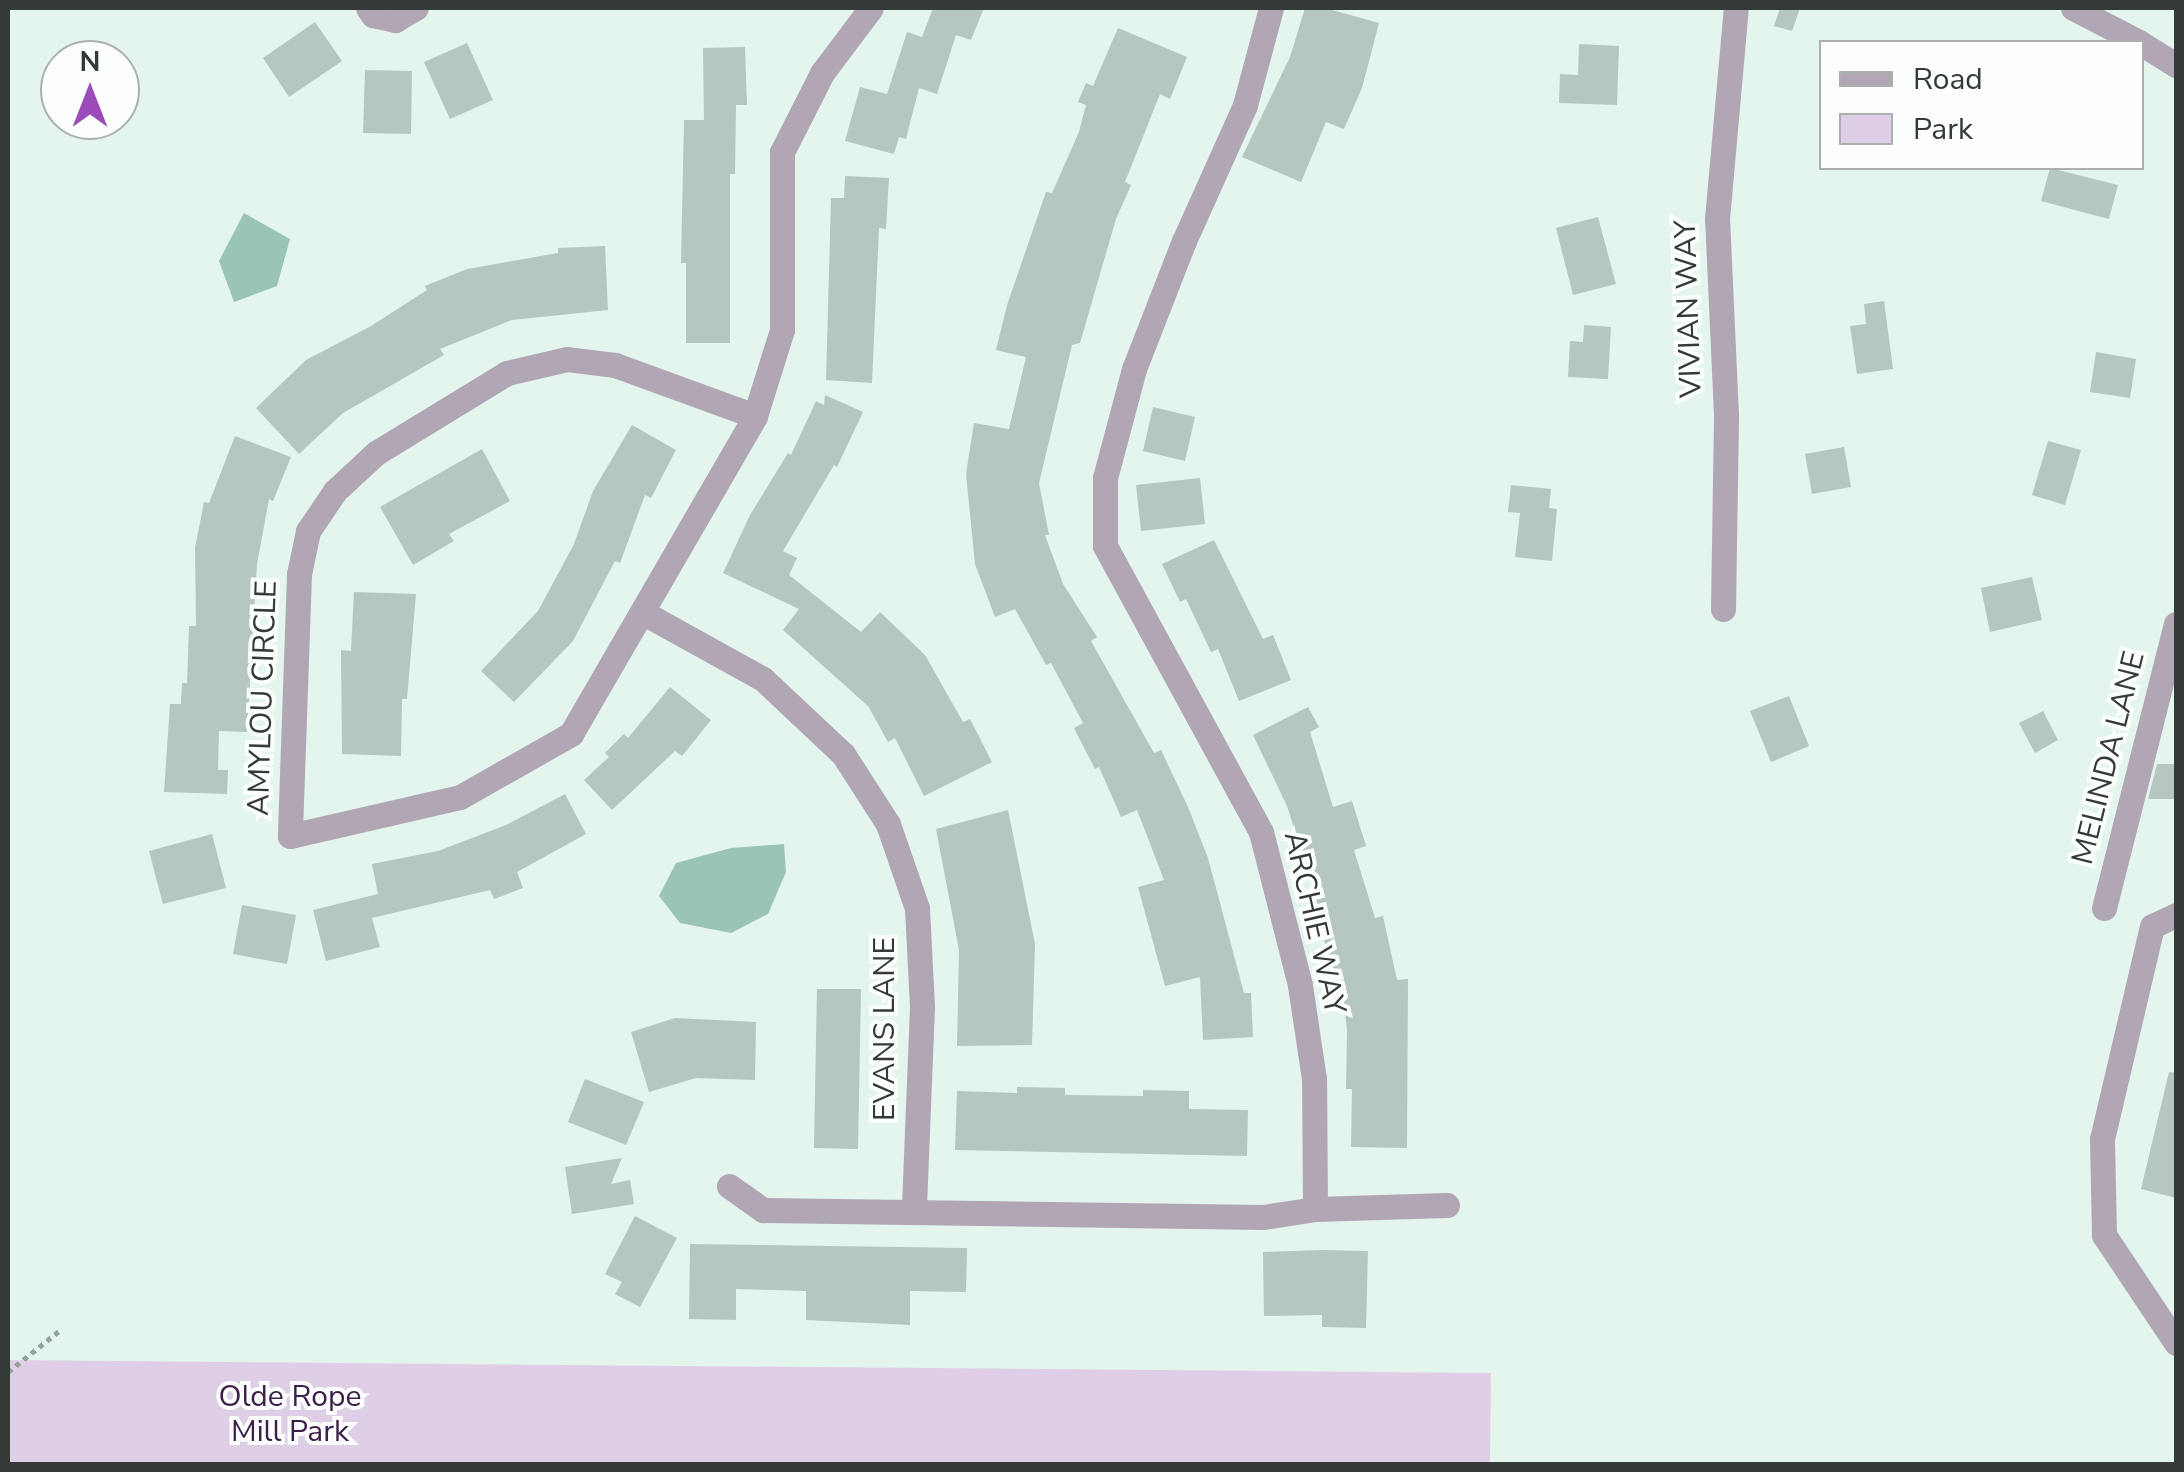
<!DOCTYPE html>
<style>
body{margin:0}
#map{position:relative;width:2184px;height:1472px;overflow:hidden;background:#e4f5ee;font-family:"Nunito Sans",sans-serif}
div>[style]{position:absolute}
.green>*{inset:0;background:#dfcfe6}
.water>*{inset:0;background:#9ac5b5}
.building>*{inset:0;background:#b6c6c0}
.path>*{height:5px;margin-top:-2.5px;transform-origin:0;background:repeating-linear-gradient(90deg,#95a19c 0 5px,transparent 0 10px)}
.minor>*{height:25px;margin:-12.5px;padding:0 12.5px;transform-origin:12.5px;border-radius:12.5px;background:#b0a6b4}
span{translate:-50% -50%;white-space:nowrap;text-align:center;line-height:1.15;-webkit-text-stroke:8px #fbfefd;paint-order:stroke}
.street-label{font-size:30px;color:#333a38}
.park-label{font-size:30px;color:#3c1e48}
.frame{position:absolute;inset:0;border:10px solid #333a38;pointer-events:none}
.legend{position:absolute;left:1819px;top:40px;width:325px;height:130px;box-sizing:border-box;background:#fbfefd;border:2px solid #abb0ae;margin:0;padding:12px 18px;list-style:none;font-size:30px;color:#333a38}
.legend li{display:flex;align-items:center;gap:20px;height:50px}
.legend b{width:50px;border:2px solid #abb0ae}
.north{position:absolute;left:40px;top:40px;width:100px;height:100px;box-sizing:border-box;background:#fbfefd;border:2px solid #abb0ae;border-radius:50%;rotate:0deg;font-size:28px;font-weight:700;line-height:40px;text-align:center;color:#333a38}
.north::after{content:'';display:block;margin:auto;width:35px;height:45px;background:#9c4bba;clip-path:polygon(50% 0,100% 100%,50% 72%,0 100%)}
</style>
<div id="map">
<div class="green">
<div style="clip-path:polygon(8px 1360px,1491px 1373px,1490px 1464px,8px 1464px)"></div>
</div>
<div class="water">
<div style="clip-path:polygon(244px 213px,290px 239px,277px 286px,234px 302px,219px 261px)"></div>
<div style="clip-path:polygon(784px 844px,786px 872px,768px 914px,731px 933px,680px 923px,659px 896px,676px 863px,731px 848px)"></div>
</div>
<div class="building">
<div style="clip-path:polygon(933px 8px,984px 8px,971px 40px,956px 35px,937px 94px,919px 88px,906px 139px,899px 137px,894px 154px,845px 141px,860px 87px,887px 94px,907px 32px,922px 37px)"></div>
<div style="clip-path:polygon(1305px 8px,1325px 8px,1379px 23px,1362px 88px,1344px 129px,1326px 122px,1301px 182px,1242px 157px,1290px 57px)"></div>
<div style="clip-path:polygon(1780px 8px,1800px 8px,1792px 31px,1774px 26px)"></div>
<div style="clip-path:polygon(315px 22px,342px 61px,289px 97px,263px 58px)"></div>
<div style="clip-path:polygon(1118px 28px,1187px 57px,1170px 99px,1160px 94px,1125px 182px,1131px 185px,1116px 219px,1080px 343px,1072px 345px,1039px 483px,1049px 535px,1045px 535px,1063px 584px,1097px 637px,1091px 641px,1154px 753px,1161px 750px,1188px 807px,1208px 858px,1244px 993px,1251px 993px,1253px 1037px,1203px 1040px,1200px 977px,1165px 986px,1138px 887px,1164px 880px,1137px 810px,1121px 817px,1099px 767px,1095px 769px,1074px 728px,1083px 723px,1051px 663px,1046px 665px,1015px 609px,995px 617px,975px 564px,966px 474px,974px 423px,1009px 429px,1026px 357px,996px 350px,1007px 305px,1046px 192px,1052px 193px,1079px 132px,1086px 105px,1078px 102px,1086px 83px,1093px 86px)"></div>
<div style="clip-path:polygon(467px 43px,493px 100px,450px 119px,424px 62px)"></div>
<div style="clip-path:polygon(1579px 44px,1619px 46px,1617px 105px,1559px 103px,1560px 74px,1578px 75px)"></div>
<div style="clip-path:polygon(745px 47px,747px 105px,736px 105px,735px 174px,730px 174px,730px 343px,686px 343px,686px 263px,681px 263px,684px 120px,704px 120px,703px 48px)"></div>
<div style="clip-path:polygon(365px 70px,412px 71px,411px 134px,363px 133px)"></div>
<div style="clip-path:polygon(2050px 168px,2118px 185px,2109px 219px,2041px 201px)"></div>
<div style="clip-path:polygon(845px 176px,889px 178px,886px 229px,879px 228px,872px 383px,826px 380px,831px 198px,844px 198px)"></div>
<div style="clip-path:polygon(1598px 217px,1616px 284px,1573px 295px,1556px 228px)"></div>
<div style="clip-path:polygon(605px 246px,608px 310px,512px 320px,440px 349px,444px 355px,343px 413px,299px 454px,256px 408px,306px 360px,371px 326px,427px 290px,425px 286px,467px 269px,558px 253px,558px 248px)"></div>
<div style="clip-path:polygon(1884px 301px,1893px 369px,1857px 374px,1850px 326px,1866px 324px,1864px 304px)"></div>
<div style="clip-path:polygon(1584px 325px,1611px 327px,1608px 379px,1568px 377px,1570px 341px,1583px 342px)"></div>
<div style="clip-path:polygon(2096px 352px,2136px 359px,2130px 398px,2090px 392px)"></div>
<div style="clip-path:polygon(825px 395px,863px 412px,837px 467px,834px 465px,783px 551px,797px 558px,789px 575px,861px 632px,880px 612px,925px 655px,963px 722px,970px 719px,992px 762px,924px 796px,895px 738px,888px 742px,868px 706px,783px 630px,799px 609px,723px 573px,750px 515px,788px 453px,791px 455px,816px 401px,824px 405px)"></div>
<div style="clip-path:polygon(1153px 407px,1195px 417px,1185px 461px,1143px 451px)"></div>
<div style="clip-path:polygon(632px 425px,676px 450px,651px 498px,645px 495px,620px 563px,615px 561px,573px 641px,514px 702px,481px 671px,538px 611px,574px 544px,593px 491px)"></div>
<div style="clip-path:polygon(235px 436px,291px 457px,273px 501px,269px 499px,257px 564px,247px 732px,219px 731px,218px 770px,228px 770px,227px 794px,164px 792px,170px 704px,181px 704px,182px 683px,187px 683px,189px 626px,196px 626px,195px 548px,204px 502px,209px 503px)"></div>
<div style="clip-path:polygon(2048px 441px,2081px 450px,2065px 505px,2032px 495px)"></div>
<div style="clip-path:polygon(1844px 447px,1851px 487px,1812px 494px,1805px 454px)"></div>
<div style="clip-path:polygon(482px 449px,510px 501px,449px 534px,454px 541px,413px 565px,380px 507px)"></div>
<div style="clip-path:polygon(1200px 478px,1205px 524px,1141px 531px,1136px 485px)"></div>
<div style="clip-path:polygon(1511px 485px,1551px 489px,1549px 508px,1557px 509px,1552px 561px,1515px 557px,1520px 513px,1508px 512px)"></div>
<div style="clip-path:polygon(1214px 540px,1263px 639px,1273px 635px,1291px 680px,1239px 701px,1218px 649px,1211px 652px,1186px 599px,1180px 602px,1162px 564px)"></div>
<div style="clip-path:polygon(2032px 577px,2042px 620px,1990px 632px,1981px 588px)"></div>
<div style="clip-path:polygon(354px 592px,416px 594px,407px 699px,402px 699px,401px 756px,342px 754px,341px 650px,351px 651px)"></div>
<div style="clip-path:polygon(670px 687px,711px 720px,682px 756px,675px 751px,612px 810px,584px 780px,609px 757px,605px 753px,624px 734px,628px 738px)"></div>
<div style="clip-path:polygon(1789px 696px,1809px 746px,1771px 762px,1750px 711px)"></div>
<div style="clip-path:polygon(1308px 707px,1319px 727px,1310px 732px,1333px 807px,1352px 801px,1366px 846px,1354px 850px,1375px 918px,1383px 916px,1397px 980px,1408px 979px,1407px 1148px,1351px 1147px,1352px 1089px,1346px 1089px,1347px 1030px,1340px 973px,1332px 975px,1310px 877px,1287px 806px,1253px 735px)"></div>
<div style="clip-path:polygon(2043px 711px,2058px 740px,2035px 753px,2019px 723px)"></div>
<div style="clip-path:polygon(2157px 764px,2176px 764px,2176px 799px,2148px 799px)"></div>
<div style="clip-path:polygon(565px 794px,586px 834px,517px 872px,523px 888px,494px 899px,490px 890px,372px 918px,380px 947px,326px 961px,313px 910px,378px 894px,372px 864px,438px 851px,506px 825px)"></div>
<div style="clip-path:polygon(1008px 810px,1035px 944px,1032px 1045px,957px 1046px,959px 950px,936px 829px)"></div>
<div style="clip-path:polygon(212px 834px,226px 888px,163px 904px,149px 851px)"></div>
<div style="clip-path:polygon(242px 905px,296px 915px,287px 964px,233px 954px)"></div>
<div style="clip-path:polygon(817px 989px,861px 989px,858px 1149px,814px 1148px)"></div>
<div style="clip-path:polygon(675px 1018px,756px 1022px,755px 1080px,696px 1078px,649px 1092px,631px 1032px)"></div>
<div style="clip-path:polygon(2169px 1072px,2176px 1073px,2176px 1198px,2141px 1189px)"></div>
<div style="clip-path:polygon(585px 1079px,644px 1102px,626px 1145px,568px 1122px)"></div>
<div style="clip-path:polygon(1017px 1087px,1065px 1088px,1065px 1095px,1143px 1096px,1143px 1090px,1189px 1091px,1189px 1109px,1248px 1110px,1247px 1156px,955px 1150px,957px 1091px,1017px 1093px)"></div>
<div style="clip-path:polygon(622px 1158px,611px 1184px,630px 1180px,634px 1204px,572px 1214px,565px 1167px)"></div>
<div style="clip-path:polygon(635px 1216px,677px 1238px,640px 1307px,615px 1294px,622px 1282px,605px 1274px)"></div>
<div style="clip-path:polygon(690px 1244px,967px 1248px,966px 1292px,910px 1291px,910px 1325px,806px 1320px,806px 1291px,736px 1289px,736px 1320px,689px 1319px)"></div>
<div style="clip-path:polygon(1323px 1250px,1368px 1251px,1366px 1328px,1322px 1327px,1322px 1315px,1264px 1316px,1263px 1252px)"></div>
</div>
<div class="path">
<div style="left:8px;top:1372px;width:65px;rotate:-38.8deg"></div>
</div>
<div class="minor">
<div style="left:368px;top:8px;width:9px;rotate:54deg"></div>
<div style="left:373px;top:15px;width:23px;rotate:13deg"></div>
<div style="left:395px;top:20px;width:24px;rotate:-30deg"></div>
<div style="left:2073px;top:8px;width:74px;rotate:27.3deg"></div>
<div style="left:2142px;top:44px;width:40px;rotate:32deg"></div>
<div style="left:755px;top:416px;width:149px;rotate:-160deg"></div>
<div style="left:615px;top:365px;width:48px;rotate:-172.9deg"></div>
<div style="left:567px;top:359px;width:62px;rotate:166.9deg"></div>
<div style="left:507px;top:373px;width:153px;rotate:148.6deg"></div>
<div style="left:376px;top:453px;width:56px;rotate:137.2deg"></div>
<div style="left:335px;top:491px;width:48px;rotate:124deg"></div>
<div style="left:308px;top:531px;width:44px;rotate:101.8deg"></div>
<div style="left:299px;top:574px;width:262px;rotate:92deg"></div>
<div style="left:290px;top:836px;width:174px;rotate:-12.9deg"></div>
<div style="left:460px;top:797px;width:128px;rotate:-29.6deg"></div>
<div style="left:571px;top:734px;width:367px;rotate:-59.9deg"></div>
<div style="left:755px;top:416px;width:90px;rotate:-72.6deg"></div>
<div style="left:782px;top:330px;width:178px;rotate:-90deg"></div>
<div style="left:782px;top:152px;width:89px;rotate:-63.1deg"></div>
<div style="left:822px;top:73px;width:81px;rotate:-53deg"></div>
<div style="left:1723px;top:609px;width:194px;rotate:-89.1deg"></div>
<div style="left:1726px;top:415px;width:196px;rotate:-92.6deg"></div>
<div style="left:1717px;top:219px;width:212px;rotate:-84.9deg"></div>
<div style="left:642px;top:612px;width:138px;rotate:29deg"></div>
<div style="left:763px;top:679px;width:110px;rotate:43.2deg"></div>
<div style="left:843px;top:754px;width:83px;rotate:57.3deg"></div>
<div style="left:888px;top:824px;width:89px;rotate:71deg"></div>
<div style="left:917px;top:908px;width:99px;rotate:87.1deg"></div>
<div style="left:922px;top:1007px;width:203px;rotate:92.3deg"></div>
<div style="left:2104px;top:908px;width:293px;rotate:-75.8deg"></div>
<div style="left:2176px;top:915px;width:26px;rotate:155deg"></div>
<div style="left:2152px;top:926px;width:219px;rotate:103.2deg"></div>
<div style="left:2102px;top:1139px;width:96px;rotate:88.8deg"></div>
<div style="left:2104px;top:1235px;width:130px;rotate:56.3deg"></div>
<div style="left:729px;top:1186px;width:42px;rotate:35.2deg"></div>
<div style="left:763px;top:1210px;width:500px;rotate:0.8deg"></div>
<div style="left:1263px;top:1217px;width:53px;rotate:-8.7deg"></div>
<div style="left:1315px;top:1209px;width:130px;rotate:-90.4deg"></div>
<div style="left:1314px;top:1079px;width:95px;rotate:-98.5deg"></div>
<div style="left:1300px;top:985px;width:158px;rotate:-104.3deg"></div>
<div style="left:1261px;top:832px;width:326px;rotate:-118.6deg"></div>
<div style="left:1105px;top:546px;width:68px;rotate:-90deg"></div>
<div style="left:1105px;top:478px;width:113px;rotate:-75.1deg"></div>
<div style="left:1134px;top:369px;width:137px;rotate:-68.7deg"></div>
<div style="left:1184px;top:241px;width:149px;rotate:-65.8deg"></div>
<div style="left:1245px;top:105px;width:100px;rotate:-75deg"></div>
<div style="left:1315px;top:1209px;width:132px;rotate:-1.7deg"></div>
</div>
<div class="street-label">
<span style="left:1689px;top:309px;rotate:-92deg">VIVIAN WAY</span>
<span style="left:263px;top:698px;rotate:-88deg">AMYLOU CIRCLE</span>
<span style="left:2109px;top:758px;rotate:-76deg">MELINDA LANE</span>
<span style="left:1314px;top:923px;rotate:77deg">ARCHIE WAY</span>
<span style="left:885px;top:1029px;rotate:-90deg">EVANS LANE</span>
</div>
<div class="park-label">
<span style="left:290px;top:1414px">Olde Rope<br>Mill Park</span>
</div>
<div class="frame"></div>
<ul class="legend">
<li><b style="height:12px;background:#b0a6b4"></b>Road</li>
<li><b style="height:28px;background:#dfcfe6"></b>Park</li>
</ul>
<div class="north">N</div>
</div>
